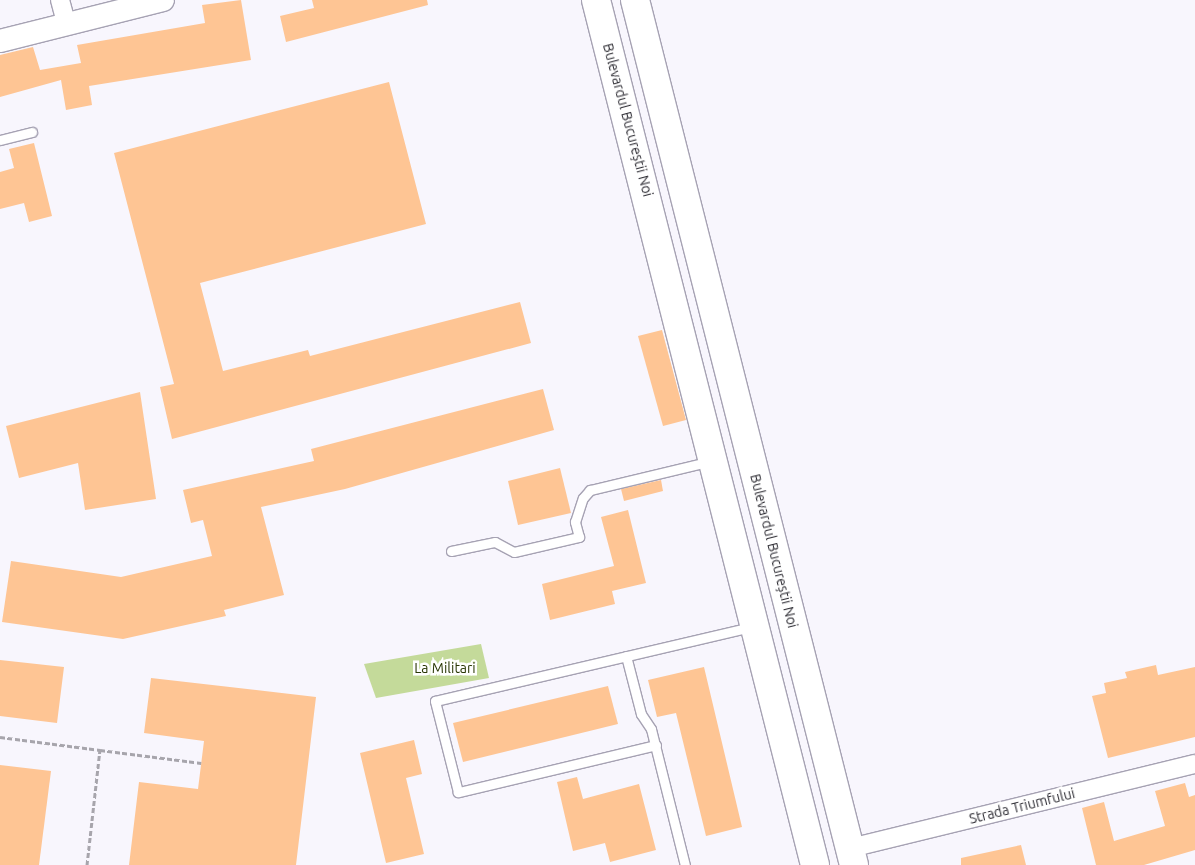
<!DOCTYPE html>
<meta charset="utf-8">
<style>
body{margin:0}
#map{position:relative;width:1195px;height:865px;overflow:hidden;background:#f8f6fd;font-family:Ubuntu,sans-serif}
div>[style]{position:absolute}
.green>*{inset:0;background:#c4da9a}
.building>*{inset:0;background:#fec594}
.path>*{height:3px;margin-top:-1.5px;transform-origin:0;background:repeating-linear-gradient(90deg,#a7a5ac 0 5px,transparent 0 7.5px)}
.roads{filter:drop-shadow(1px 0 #a6a2b3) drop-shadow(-1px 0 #a6a2b3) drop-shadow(0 1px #a6a2b3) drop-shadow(0 -1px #a6a2b3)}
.service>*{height:9px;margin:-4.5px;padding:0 4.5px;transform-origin:4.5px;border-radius:4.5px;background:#fff}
.minor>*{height:18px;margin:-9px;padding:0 9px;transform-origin:9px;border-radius:9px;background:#fff}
.tertiary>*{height:22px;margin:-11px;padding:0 11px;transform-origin:11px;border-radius:11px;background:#fff}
.primary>*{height:28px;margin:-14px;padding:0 14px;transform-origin:14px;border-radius:14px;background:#fff}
span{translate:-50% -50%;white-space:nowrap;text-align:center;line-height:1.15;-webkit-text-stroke:5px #fff;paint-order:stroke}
.street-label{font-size:14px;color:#2c2b32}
.park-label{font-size:14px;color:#2a3705}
</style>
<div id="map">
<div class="green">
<div style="clip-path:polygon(481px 644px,489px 678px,376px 698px,364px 664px)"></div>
</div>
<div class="building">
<div style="clip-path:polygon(241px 0,251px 60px,89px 86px,92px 105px,66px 110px,61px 80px,0 97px,0 55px,33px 47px,40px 70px,81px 63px,77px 45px,205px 23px,202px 5px)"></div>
<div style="clip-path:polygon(312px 0,427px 0,428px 5px,286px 42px,280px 16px,314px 8px)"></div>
<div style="clip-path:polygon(389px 82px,426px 224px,200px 283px,223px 371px,308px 350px,310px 356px,520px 302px,531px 343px,172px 439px,160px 387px,174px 384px,114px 153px)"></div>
<div style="clip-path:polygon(34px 143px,52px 216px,29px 222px,24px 203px,0 209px,0 172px,14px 168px,9px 149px)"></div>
<div style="clip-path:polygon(662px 330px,686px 420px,663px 426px,638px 336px)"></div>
<div style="clip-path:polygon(543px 389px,554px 430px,345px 489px,261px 507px,284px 595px,224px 610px,226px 616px,123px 639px,2px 622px,11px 561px,121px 577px,212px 556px,203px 520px,191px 523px,183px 490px,314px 461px,311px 449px)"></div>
<div style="clip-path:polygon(140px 392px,156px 499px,85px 510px,78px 463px,19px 478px,6px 426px)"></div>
<div style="clip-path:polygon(560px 468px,571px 513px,518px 525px,508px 481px)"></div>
<div style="clip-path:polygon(661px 480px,663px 491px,624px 501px,621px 489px)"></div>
<div style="clip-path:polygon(628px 510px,646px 583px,612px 591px,615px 604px,550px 620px,542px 584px,614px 566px,601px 517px)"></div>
<div style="clip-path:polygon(0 660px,64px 667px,57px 723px,0 716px)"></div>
<div style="clip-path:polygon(1156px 665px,1158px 675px,1195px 667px,1195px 737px,1108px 758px,1092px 696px,1106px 693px,1104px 683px,1127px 678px,1125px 672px)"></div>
<div style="clip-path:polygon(704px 667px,742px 827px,706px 836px,676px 713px,657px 717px,648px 680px)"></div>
<div style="clip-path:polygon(151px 678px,316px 697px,296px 865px,129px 865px,139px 782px,198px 789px,204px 741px,144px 733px)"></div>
<div style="clip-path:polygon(608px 686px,618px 724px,463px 762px,453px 723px)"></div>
<div style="clip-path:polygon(414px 740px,422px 774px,406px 778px,424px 854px,386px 863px,360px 753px)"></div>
<div style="clip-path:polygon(0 765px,51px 771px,39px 865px,0 865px)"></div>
<div style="clip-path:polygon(577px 777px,583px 799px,639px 784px,656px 850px,610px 862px,605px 843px,573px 851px,557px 782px)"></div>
<div style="clip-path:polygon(1185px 783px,1189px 797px,1195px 795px,1195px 850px,1144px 865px,1096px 865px,1082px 808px,1104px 802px,1114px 841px,1165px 826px,1155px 791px)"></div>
<div style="clip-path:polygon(1021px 845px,1026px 865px,961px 865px,961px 858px)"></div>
</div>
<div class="path">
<div style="left:0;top:737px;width:101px;rotate:7.4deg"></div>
<div style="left:87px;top:865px;width:116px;rotate:-83.6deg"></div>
<div style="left:100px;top:750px;width:102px;rotate:7.3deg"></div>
</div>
<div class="roads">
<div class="service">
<div style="left:0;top:140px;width:33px;rotate:-14deg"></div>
<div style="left:451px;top:551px;width:45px;rotate:-11.6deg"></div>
<div style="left:495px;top:542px;width:21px;rotate:28deg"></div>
<div style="left:514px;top:552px;width:67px;rotate:-13deg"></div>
<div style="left:579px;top:537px;width:16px;rotate:-105deg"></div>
<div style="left:575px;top:522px;width:25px;rotate:-72deg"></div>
<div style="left:583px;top:498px;width:11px;rotate:-49deg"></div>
<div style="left:590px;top:490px;width:124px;rotate:-13.5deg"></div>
<div style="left:626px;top:656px;width:60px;rotate:75.5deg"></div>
<div style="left:641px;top:714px;width:18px;rotate:56deg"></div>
<div style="left:651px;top:729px;width:140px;rotate:76deg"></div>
<div style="left:656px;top:745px;width:204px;rotate:166.6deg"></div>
<div style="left:458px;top:792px;width:94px;rotate:-104.2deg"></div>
<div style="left:435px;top:701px;width:325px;rotate:-13.2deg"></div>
</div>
<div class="minor">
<div style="left:60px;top:0;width:24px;rotate:75deg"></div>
<div style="left:850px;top:848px;width:355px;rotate:-13.7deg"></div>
</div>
<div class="tertiary">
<div style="left:0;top:41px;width:168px;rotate:-14.1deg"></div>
</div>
<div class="primary">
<div style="left:596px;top:0;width:892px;rotate:75.79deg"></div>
<div style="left:635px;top:0;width:892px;rotate:75.79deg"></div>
</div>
</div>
<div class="street-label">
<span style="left:628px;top:120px;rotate:75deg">Bulevardul Bucureștii Noi</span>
<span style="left:774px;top:551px;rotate:76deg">Bulevardul Bucureștii Noi</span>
<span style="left:1022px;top:806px;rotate:-14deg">Strada Triumfului</span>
</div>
<div class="park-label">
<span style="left:445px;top:668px">La Militari</span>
</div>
</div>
